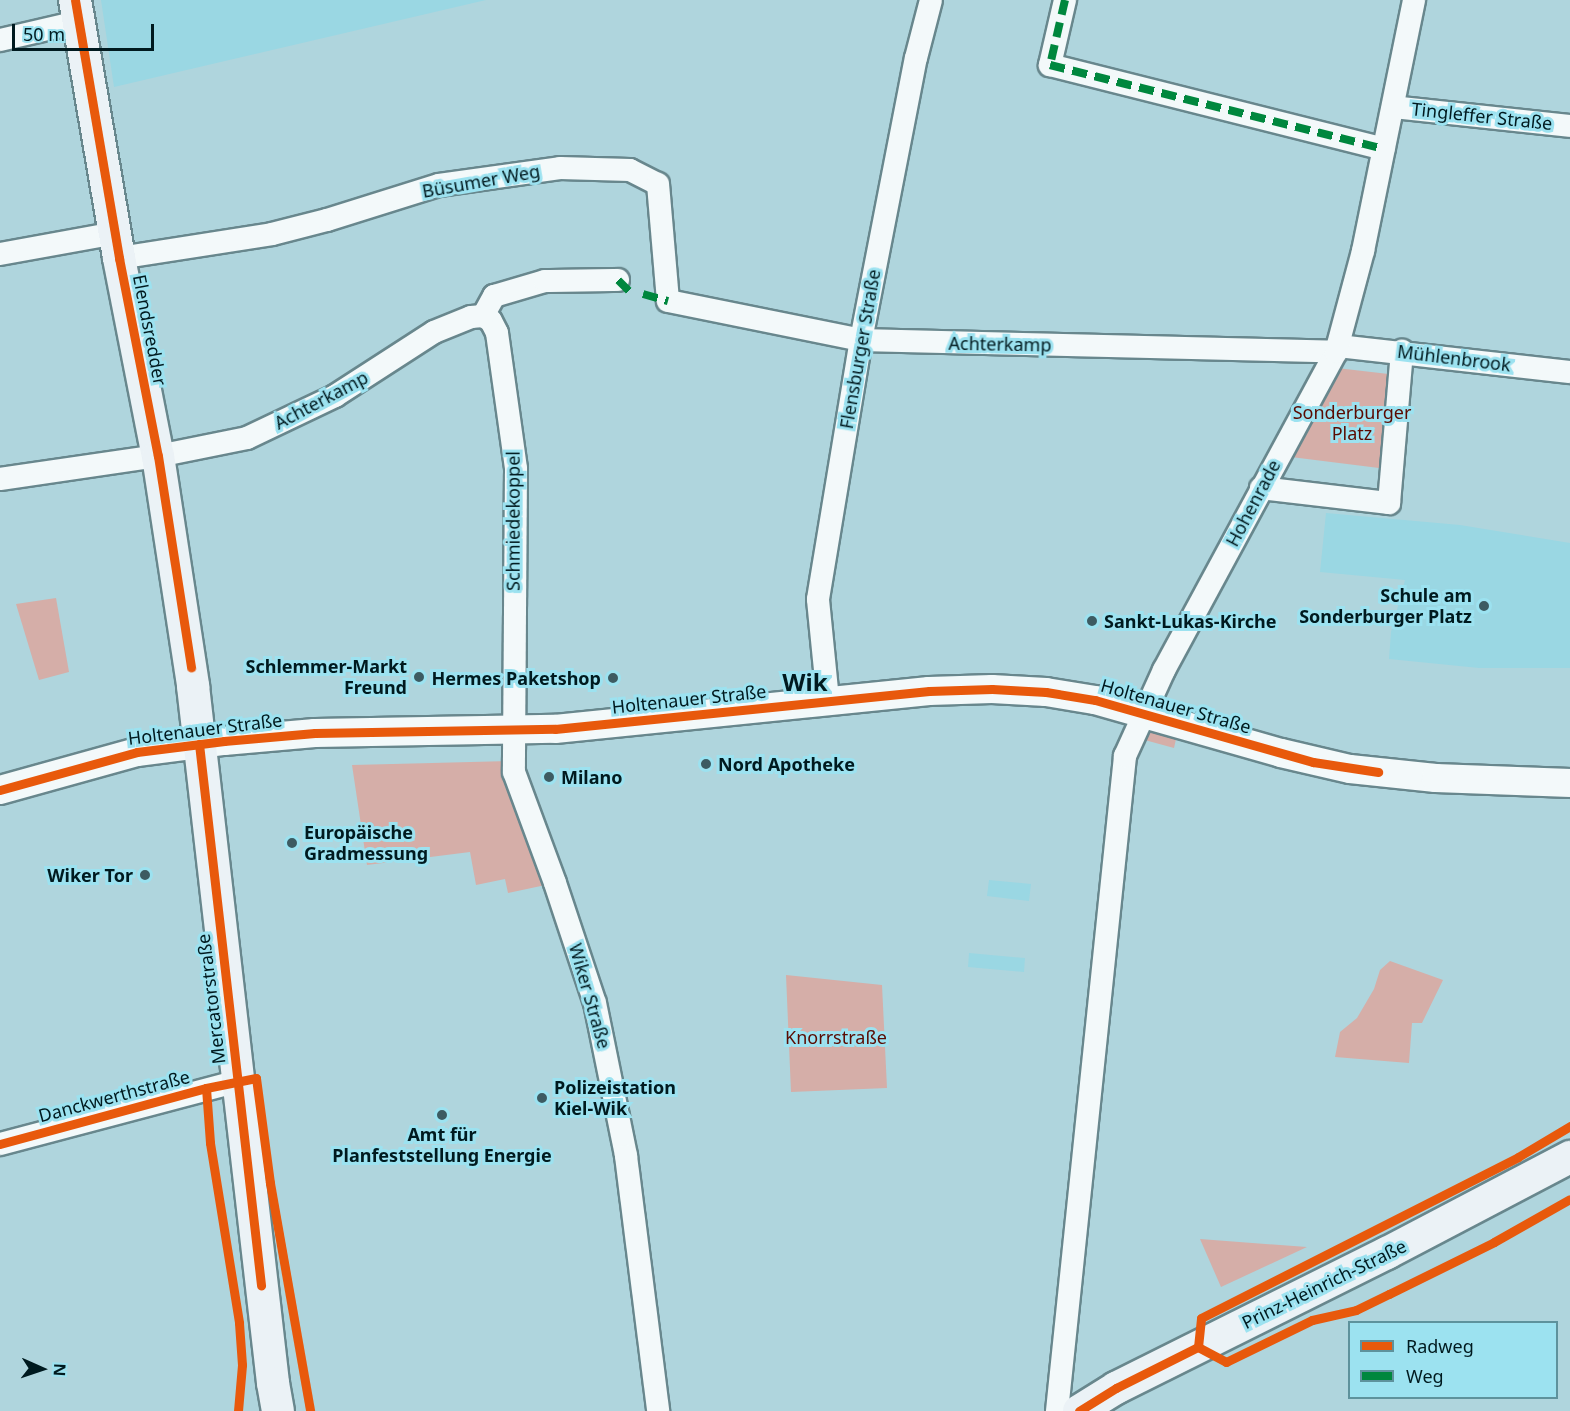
<!DOCTYPE html>
<meta charset="utf-8">
<style>
body{margin:0}
#map{position:relative;width:1570px;height:1411px;overflow:hidden;background:#afd5dd;font-family:"Noto Sans",sans-serif}
div>[style]{position:absolute}
.built>*{inset:0;background:#9ad7e3}
.green>*{inset:0;background:#d5aea8}
.roads{filter:drop-shadow(2px 0 #68878d) drop-shadow(-2px 0 #68878d) drop-shadow(0 2px #68878d) drop-shadow(0 -2px #68878d)}
.minor>*{height:22px;margin:-11px;padding:0 11px;transform-origin:11px;border-radius:11px;background:#f3f9fa}
.tertiary>*{height:28px;margin:-14px;padding:0 14px;transform-origin:14px;border-radius:14px;background:#f3f9fa}
.secondary>*{height:32px;margin:-16px;padding:0 16px;transform-origin:16px;border-radius:16px;background:#ebf2f6}
.quiet>*{height:8px;margin-top:-4px;transform-origin:0;background:repeating-linear-gradient(90deg,#00873e 0 15px,transparent 0 23px)}
.cycleway>*{height:9px;margin:-4.5px;padding:0 4.5px;transform-origin:4.5px;border-radius:4.5px;background:#e8590c}
.dots>*{width:16px;height:16px;translate:-50% -50%;box-sizing:border-box;border:3px solid #9ce2f0;border-radius:50%}
span{translate:-50% -50%;white-space:nowrap;text-align:center;line-height:1.15;-webkit-text-stroke:6px #9ce2f0;paint-order:stroke}
.street-label{font-size:18px;color:#001a1f}
.park-label{font-size:18px;color:#5a0a01}
.poi-label{font-size:18px;color:#001a1f;font-weight:700}
.right{translate:-100% -50%;text-align:right}
.left{translate:0 -50%;text-align:left}
.district-label{font-size:24px;color:#001a1f;font-weight:700}
.legend{position:absolute;left:1348px;top:1321px;width:210px;height:78px;box-sizing:border-box;background:#9ce2f0;border:2px solid #5e929c;margin:0;padding:8px 10px;list-style:none;font-size:18px;color:#001a1f}
.legend li{display:flex;align-items:center;gap:12px;height:30px}
.legend b{width:30px;border:2px solid #5e929c}
.north{position:absolute;left:12px;top:1339px;width:60px;height:60px;-webkit-text-stroke:4px #9ce2f0;paint-order:stroke;rotate:93deg;font-size:16px;font-weight:700;line-height:24px;text-align:center;color:#001a1f}
.north::after{content:'';display:block;margin:auto;width:21px;height:27px;background:#001a1f;clip-path:polygon(50% 0,100% 100%,50% 72%,0 100%)}
.scale{position:absolute;left:12px;top:24px;width:142px;height:27px;box-sizing:border-box;border:3px solid #001a1f;border-top:0;padding-left:8px;font-size:18px;line-height:21px;white-space:nowrap;color:#001a1f;-webkit-text-stroke:4px #9ce2f0;paint-order:stroke}
</style>
<div id="map">
<div class="built">
<div style="clip-path:polygon(101px 0,486px 0,114px 87px)"></div>
<div style="clip-path:polygon(1326px 513px,1460px 525px,1570px 543px,1570px 668px,1479px 668px,1389px 659px,1391px 632px,1405px 580px,1320px 572px)"></div>
<div style="clip-path:polygon(989px 880px,1031px 884px,1029px 901px,987px 896px)"></div>
<div style="clip-path:polygon(969px 953px,1025px 958px,1024px 972px,968px 967px)"></div>
</div>
<div class="green">
<div style="clip-path:polygon(1337px 368px,1397px 375px,1387px 469px,1291px 457px)"></div>
<div style="clip-path:polygon(56px 598px,69px 672px,39px 680px,16px 604px)"></div>
<div style="clip-path:polygon(1154px 731px,1176px 739px,1174px 748px,1141px 739px)"></div>
<div style="clip-path:polygon(513px 761px,555px 883px,508px 893px,505px 879px,476px 885px,470px 852px,367px 865px,352px 765px)"></div>
<div style="clip-path:polygon(1390px 961px,1443px 980px,1422px 1023px,1412px 1023px,1409px 1063px,1335px 1057px,1340px 1032px,1357px 1018px,1374px 989px,1380px 970px)"></div>
<div style="clip-path:polygon(786px 975px,882px 985px,887px 1088px,791px 1092px)"></div>
<div style="clip-path:polygon(1200px 1239px,1307px 1247px,1221px 1287px)"></div>
</div>
<div class="roads">
<div class="minor">
<div style="left:1065px;top:0;width:67px;rotate:103deg"></div>
<div style="left:1050px;top:65px;width:344px;rotate:14.1deg"></div>
<div style="left:0;top:40px;width:80px;rotate:-13deg"></div>
<div style="left:1393px;top:107px;width:178px;rotate:6.1deg"></div>
<div style="left:0;top:254px;width:117px;rotate:-10.3deg"></div>
<div style="left:119px;top:258px;width:155px;rotate:-8.9deg"></div>
<div style="left:272px;top:234px;width:57px;rotate:-14.3deg"></div>
<div style="left:327px;top:220px;width:117px;rotate:-17.4deg"></div>
<div style="left:439px;top:185px;width:122px;rotate:-8deg"></div>
<div style="left:560px;top:168px;width:70px;rotate:1.6deg"></div>
<div style="left:630px;top:170px;width:31px;rotate:27deg"></div>
<div style="left:658px;top:184px;width:117px;rotate:85.1deg"></div>
<div style="left:668px;top:301px;width:197px;rotate:11.4deg"></div>
<div style="left:861px;top:340px;width:475px;rotate:1.4deg"></div>
<div style="left:483px;top:316px;width:9px;rotate:32deg"></div>
<div style="left:491px;top:321px;width:13px;rotate:63deg"></div>
<div style="left:497px;top:333px;width:137px;rotate:82deg"></div>
<div style="left:516px;top:469px;width:303px;rotate:90.4deg"></div>
<div style="left:514px;top:772px;width:118px;rotate:69.7deg"></div>
<div style="left:555px;top:883px;width:126px;rotate:71.6deg"></div>
<div style="left:595px;top:1003px;width:156px;rotate:78.5deg"></div>
<div style="left:626px;top:1156px;width:257px;rotate:82.8deg"></div>
<div style="left:483px;top:316px;width:23px;rotate:-61deg"></div>
<div style="left:494px;top:296px;width:53px;rotate:-16.4deg"></div>
<div style="left:545px;top:281px;width:73px;rotate:-0.8deg"></div>
<div style="left:1338px;top:346px;width:233px;rotate:6.4deg"></div>
<div style="left:0;top:479px;width:160px;rotate:-8.3deg"></div>
<div style="left:158px;top:456px;width:91px;rotate:-11.4deg"></div>
<div style="left:247px;top:438px;width:98px;rotate:-25.5deg"></div>
<div style="left:335px;top:396px;width:118px;rotate:-32.9deg"></div>
<div style="left:434px;top:332px;width:40px;rotate:-22deg"></div>
<div style="left:471px;top:317px;width:12px;rotate:-5deg"></div>
<div style="left:1261px;top:488px;width:129px;rotate:6.7deg"></div>
<div style="left:1389px;top:503px;width:153px;rotate:-85.1deg"></div>
<div style="left:828px;top:700px;width:101px;rotate:-95.7deg"></div>
<div style="left:818px;top:599px;width:263px;rotate:-80.6deg"></div>
<div style="left:861px;top:340px;width:287px;rotate:-79deg"></div>
<div style="left:916px;top:58px;width:60px;rotate:-75.5deg"></div>
<div style="left:0;top:1144px;width:246px;rotate:-14.8deg"></div>
<div style="left:1057px;top:1411px;width:659px;rotate:-84.07deg"></div>
<div style="left:1125px;top:756px;width:94px;rotate:-65.6deg"></div>
<div style="left:1164px;top:670px;width:362px;rotate:-61.6deg"></div>
<div style="left:1336px;top:352px;width:105px;rotate:-75deg"></div>
<div style="left:1363px;top:251px;width:256px;rotate:-78.5deg"></div>
</div>
<div class="tertiary">
<div style="left:0;top:790px;width:142px;rotate:-15.5deg"></div>
<div style="left:137px;top:752px;width:88px;rotate:-7.2deg"></div>
<div style="left:224px;top:741px;width:91px;rotate:-5deg"></div>
<div style="left:315px;top:733px;width:240px;rotate:-1deg"></div>
<div style="left:555px;top:729px;width:376px;rotate:-5.8deg"></div>
<div style="left:929px;top:691px;width:63px;rotate:-1.8deg"></div>
<div style="left:992px;top:689px;width:54px;rotate:3.2deg"></div>
<div style="left:1046px;top:692px;width:50px;rotate:9.3deg"></div>
<div style="left:1095px;top:700px;width:193px;rotate:15.9deg"></div>
<div style="left:1281px;top:753px;width:71px;rotate:13.1deg"></div>
<div style="left:1350px;top:769px;width:86px;rotate:6deg"></div>
<div style="left:1436px;top:778px;width:134px;rotate:2.1deg"></div>
</div>
<div class="secondary">
<div style="left:75px;top:0;width:262px;rotate:80.3deg"></div>
<div style="left:119px;top:258px;width:202px;rotate:78.9deg"></div>
<div style="left:158px;top:456px;width:233px;rotate:81.3deg"></div>
<div style="left:193px;top:686px;width:702px;rotate:83.45deg"></div>
<div style="left:273px;top:1383px;width:28px;rotate:80deg"></div>
<div style="left:1079px;top:1411px;width:44px;rotate:-31.9deg"></div>
<div style="left:1116px;top:1388px;width:303px;rotate:-26.5deg"></div>
<div style="left:1387px;top:1253px;width:207px;rotate:-27.7deg"></div>
</div>
</div>
<div class="quiet">
<div style="left:1065px;top:0;width:67px;rotate:103deg"></div>
<div style="left:1050px;top:65px;width:344px;rotate:14.1deg"></div>
<div style="left:618px;top:280px;width:17px;rotate:45deg"></div>
<div style="left:643px;top:294px;width:26px;rotate:16deg"></div>
</div>
<div class="cycleway">
<div style="left:75px;top:0;width:262px;rotate:80.3deg"></div>
<div style="left:119px;top:258px;width:202px;rotate:78.9deg"></div>
<div style="left:158px;top:456px;width:214px;rotate:81.1deg"></div>
<div style="left:199px;top:744px;width:545px;rotate:83.46deg"></div>
<div style="left:0;top:790px;width:142px;rotate:-15.5deg"></div>
<div style="left:137px;top:752px;width:88px;rotate:-7.2deg"></div>
<div style="left:224px;top:741px;width:91px;rotate:-5deg"></div>
<div style="left:315px;top:733px;width:240px;rotate:-1deg"></div>
<div style="left:555px;top:729px;width:376px;rotate:-5.8deg"></div>
<div style="left:929px;top:691px;width:63px;rotate:-1.8deg"></div>
<div style="left:992px;top:689px;width:54px;rotate:3.2deg"></div>
<div style="left:1046px;top:692px;width:50px;rotate:9.3deg"></div>
<div style="left:1095px;top:700px;width:227px;rotate:15.9deg"></div>
<div style="left:1313px;top:762px;width:66px;rotate:8.7deg"></div>
<div style="left:206px;top:1088px;width:55px;rotate:85.8deg"></div>
<div style="left:210px;top:1143px;width:182px;rotate:80.8deg"></div>
<div style="left:239px;top:1323px;width:42px;rotate:85.9deg"></div>
<div style="left:242px;top:1365px;width:46px;rotate:95deg"></div>
<div style="left:0;top:1144px;width:213px;rotate:-15.2deg"></div>
<div style="left:206px;top:1088px;width:51px;rotate:-11.3deg"></div>
<div style="left:256px;top:1078px;width:106px;rotate:82.4deg"></div>
<div style="left:270px;top:1183px;width:231px;rotate:80deg"></div>
<div style="left:1198px;top:1347px;width:29px;rotate:-84deg"></div>
<div style="left:1201px;top:1318px;width:356px;rotate:-26.9deg"></div>
<div style="left:1518px;top:1157px;width:61px;rotate:-30.8deg"></div>
<div style="left:1198px;top:1347px;width:32px;rotate:28deg"></div>
<div style="left:1226px;top:1362px;width:96px;rotate:-26deg"></div>
<div style="left:1312px;top:1320px;width:45px;rotate:-12.8deg"></div>
<div style="left:1356px;top:1310px;width:37px;rotate:-26deg"></div>
<div style="left:1389px;top:1294px;width:117px;rotate:-26.3deg"></div>
<div style="left:1494px;top:1242px;width:87px;rotate:-29.5deg"></div>
<div style="left:1079px;top:1411px;width:44px;rotate:-31.9deg"></div>
<div style="left:1116px;top:1388px;width:92px;rotate:-26.6deg"></div>
</div>
<div class="dots">
<div style="left:1484px;top:606px;background:#3d5b62"></div>
<div style="left:1092px;top:621px;background:#3d5b62"></div>
<div style="left:419px;top:677px;background:#3d5b62"></div>
<div style="left:613px;top:678px;background:#3d5b62"></div>
<div style="left:706px;top:764px;background:#3d5b62"></div>
<div style="left:549px;top:777px;background:#3d5b62"></div>
<div style="left:292px;top:843px;background:#3d5b62"></div>
<div style="left:145px;top:875px;background:#3d5b62"></div>
<div style="left:542px;top:1098px;background:#3d5b62"></div>
<div style="left:442px;top:1115px;background:#3d5b62"></div>
</div>
<div class="street-label">
<span style="left:1482px;top:116px;rotate:6deg">Tingleffer Straße</span>
<span style="left:481px;top:181px;rotate:-10deg">Büsumer Weg</span>
<span style="left:150px;top:330px;rotate:79deg">Elendsredder</span>
<span style="left:1000px;top:344px;rotate:1deg">Achterkamp</span>
<span style="left:860px;top:349px;rotate:-80deg">Flensburger Straße</span>
<span style="left:1454px;top:358px;rotate:7deg">Mühlenbrook</span>
<span style="left:321px;top:400px;rotate:-28deg">Achterkamp</span>
<span style="left:1253px;top:503px;rotate:-62deg">Hohenrade</span>
<span style="left:513px;top:521px;rotate:-90deg">Schmiedekoppel</span>
<span style="left:689px;top:699px;rotate:-6deg">Holtenauer Straße</span>
<span style="left:1176px;top:706px;rotate:16deg">Holtenauer Straße</span>
<span style="left:205px;top:729px;rotate:-7deg">Holtenauer Straße</span>
<span style="left:590px;top:996px;rotate:74deg">Wiker Straße</span>
<span style="left:211px;top:999px;rotate:-97deg">Mercatorstraße</span>
<span style="left:114px;top:1096px;rotate:-15deg">Danckwerthstraße</span>
<span style="left:1324px;top:1284px;rotate:-26deg">Prinz-Heinrich-Straße</span>
</div>
<div class="park-label">
<span style="left:1352px;top:423px">Sonderburger<br>Platz</span>
<span style="left:836px;top:1037px">Knorrstraße</span>
</div>
<div class="poi-label">
<span class="right" style="left:1472px;top:606px">Schule am<br>Sonderburger Platz</span>
<span class="left" style="left:1104px;top:621px">Sankt-Lukas-Kirche</span>
<span class="right" style="left:407px;top:677px">Schlemmer-Markt<br>Freund</span>
<span class="right" style="left:601px;top:678px">Hermes Paketshop</span>
<span class="left" style="left:718px;top:764px">Nord Apotheke</span>
<span class="left" style="left:561px;top:777px">Milano</span>
<span class="left" style="left:304px;top:843px">Europäische<br>Gradmessung</span>
<span class="right" style="left:133px;top:875px">Wiker Tor</span>
<span class="left" style="left:554px;top:1098px">Polizeistation<br>Kiel-Wik</span>
<span style="left:442px;top:1145px">Amt für<br>Planfeststellung Energie</span>
</div>
<div class="district-label">
<span style="left:805px;top:682px">Wik</span>
</div>
<ul class="legend">
<li><b style="height:8px;background:#e8590c"></b>Radweg</li>
<li><b style="height:8px;background:#00873e"></b>Weg</li>
</ul>
<div class="north">N</div>
<div class="scale">50 m</div>
</div>
